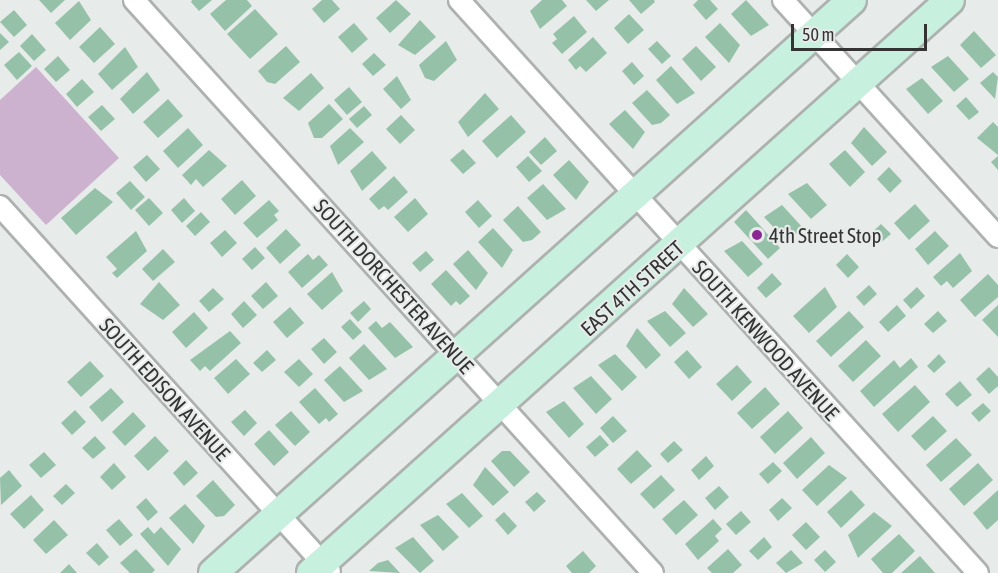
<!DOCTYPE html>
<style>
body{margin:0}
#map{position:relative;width:998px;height:573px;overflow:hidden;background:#e7ebe9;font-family:"Asap Condensed",sans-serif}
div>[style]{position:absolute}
.green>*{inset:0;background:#cdb2cf}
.building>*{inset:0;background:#96c1a9}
.roads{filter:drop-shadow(2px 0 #adb1af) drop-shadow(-2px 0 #adb1af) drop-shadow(0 2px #adb1af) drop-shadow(0 -2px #adb1af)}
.street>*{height:20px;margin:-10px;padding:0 10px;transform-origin:10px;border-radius:10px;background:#fff}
.secondary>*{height:28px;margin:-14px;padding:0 14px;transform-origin:14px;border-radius:14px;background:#c8f0de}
.dots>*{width:16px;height:16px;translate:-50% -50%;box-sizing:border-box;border:3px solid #e7ebe9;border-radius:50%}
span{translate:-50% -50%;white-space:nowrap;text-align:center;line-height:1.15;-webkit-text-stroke:4.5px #e7ebe9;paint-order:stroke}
.poi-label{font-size:21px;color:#333433}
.left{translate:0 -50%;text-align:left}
.street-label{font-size:21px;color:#333433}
.scale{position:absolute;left:791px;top:24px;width:136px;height:27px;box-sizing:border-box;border:3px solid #333433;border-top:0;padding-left:8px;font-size:18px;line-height:21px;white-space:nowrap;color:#333433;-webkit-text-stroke:4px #e7ebe9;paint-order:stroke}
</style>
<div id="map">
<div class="green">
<div style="clip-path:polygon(36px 67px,119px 158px,46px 225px,0 175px,0 100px)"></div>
</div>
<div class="building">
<div style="clip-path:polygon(39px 0,65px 0,51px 13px)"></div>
<div style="clip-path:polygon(212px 0,199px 11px,191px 2px,192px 0)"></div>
<div style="clip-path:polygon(226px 0,247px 0,252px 6px,225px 31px,210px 14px)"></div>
<div style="clip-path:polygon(322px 0,332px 0,340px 9px,324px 23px,312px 9px)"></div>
<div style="clip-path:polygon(396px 0,411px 14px,390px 33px,376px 18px)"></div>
<div style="clip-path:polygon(542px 0,562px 0,567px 6px,540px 29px,530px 11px)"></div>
<div style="clip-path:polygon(586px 0,609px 0,596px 11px)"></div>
<div style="clip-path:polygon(629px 0,654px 0,655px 2px,641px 14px)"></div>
<div style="clip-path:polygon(698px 0,710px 0,718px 9px,706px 20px,693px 5px)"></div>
<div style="clip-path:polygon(746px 0,769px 25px,751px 36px,731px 14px)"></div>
<div style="clip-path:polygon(79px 1px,91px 20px,70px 40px,55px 23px)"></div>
<div style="clip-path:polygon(255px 9px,278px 34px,250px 59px,227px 34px)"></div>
<div style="clip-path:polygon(14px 10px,27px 25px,14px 37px,0 22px)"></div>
<div style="clip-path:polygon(629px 14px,644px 30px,628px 44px,614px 28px)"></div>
<div style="clip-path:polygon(574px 16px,587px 32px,562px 54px,552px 43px,557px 39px,553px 34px)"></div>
<div style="clip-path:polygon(420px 20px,436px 37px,415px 55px,398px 45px)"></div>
<div style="clip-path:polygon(354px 23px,368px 39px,352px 53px,338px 37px)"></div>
<div style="clip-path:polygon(720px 23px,740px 45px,729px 63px,705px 37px)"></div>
<div style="clip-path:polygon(100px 27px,115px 44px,94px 63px,79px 47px)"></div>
<div style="clip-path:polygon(974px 31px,996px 55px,981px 68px,960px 45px)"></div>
<div style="clip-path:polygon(0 33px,9px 42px,0 50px)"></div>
<div style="clip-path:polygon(32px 34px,46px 50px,34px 61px,20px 46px)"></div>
<div style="clip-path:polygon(593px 37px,607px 53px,586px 72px,580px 66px,576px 70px,568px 60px)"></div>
<div style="clip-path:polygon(446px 41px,457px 60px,434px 81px,425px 78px,419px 65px)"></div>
<div style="clip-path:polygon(657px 41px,671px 56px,662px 64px,648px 49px)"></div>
<div style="clip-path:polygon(286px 46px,300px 62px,275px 84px,267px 82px,258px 71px)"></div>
<div style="clip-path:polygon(696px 46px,716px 67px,701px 81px,682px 59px)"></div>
<div style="clip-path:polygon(125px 47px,138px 67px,112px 90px,98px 74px)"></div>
<div style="clip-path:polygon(19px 52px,32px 66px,17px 80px,4px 65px)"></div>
<div style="clip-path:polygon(374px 53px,386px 65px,373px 76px,362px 64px)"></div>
<div style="clip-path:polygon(58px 56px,70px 70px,56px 82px,44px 69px)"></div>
<div style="clip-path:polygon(948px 56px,969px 79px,954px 92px,931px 67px)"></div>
<div style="clip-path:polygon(632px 62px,644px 76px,634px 85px,622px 71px)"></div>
<div style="clip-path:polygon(671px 66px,695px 93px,677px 104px,656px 80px)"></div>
<div style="clip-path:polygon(147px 72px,160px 90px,133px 114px,120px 99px)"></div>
<div style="clip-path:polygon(993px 72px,998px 77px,995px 99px,980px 83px)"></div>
<div style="clip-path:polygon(311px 73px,324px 88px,299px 111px,283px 98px)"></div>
<div style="clip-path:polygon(397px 76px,411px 100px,401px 109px,383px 89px)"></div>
<div style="clip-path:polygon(922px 78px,943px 101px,928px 114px,906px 89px)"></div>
<div style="clip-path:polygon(82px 79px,94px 92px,77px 107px,66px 94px)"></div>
<div style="clip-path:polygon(349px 87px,362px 102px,347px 115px,334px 100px)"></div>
<div style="clip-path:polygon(647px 90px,670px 115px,661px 123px,652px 125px,632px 103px)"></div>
<div style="clip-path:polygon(485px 93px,499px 109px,468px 137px,458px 122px)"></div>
<div style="clip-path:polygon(966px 97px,979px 112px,969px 120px,956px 106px)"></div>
<div style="clip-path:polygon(168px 99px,183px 116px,158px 138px,143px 122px)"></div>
<div style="clip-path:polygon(329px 104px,343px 119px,322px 138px,314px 138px,308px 123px)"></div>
<div style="clip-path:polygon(102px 105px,115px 119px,101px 131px,88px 117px)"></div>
<div style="clip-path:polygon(364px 106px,372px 115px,357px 128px,349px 119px)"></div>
<div style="clip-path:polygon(625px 110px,645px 132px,633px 149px,609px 124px)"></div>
<div style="clip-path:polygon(401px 115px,415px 130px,400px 144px,386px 129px)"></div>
<div style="clip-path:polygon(511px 115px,526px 132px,497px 158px,482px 141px)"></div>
<div style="clip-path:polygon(993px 122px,998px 127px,998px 155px,977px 138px)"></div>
<div style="clip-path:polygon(864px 127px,887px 152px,872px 166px,851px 143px)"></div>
<div style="clip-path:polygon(188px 128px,203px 145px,178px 168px,163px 151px)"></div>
<div style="clip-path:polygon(350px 128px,364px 142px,338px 165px,330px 146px)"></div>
<div style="clip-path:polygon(545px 137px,557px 151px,541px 165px,529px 152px)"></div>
<div style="clip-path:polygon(463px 149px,476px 163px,463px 174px,450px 160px)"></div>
<div style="clip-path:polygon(209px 150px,227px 166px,203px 187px,196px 179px,191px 185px,182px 175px)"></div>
<div style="clip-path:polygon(845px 150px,865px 172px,850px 187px,829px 164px)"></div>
<div style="clip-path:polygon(372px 151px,387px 168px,362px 191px,350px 171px)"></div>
<div style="clip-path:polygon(147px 155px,160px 169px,146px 182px,133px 167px)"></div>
<div style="clip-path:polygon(528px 156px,542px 171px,529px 182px,516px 167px)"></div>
<div style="clip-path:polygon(998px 156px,998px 170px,991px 162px)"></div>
<div style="clip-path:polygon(569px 160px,589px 182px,576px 200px,553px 175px)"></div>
<div style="clip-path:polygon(889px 167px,902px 181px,890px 193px,877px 179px)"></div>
<div style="clip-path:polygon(394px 176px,408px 192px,388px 210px,384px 206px,379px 210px,369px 199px)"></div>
<div style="clip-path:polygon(242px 180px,256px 196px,235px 215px,221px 199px)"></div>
<div style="clip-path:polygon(130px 181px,145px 197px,131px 210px,116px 193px)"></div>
<div style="clip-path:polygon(807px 183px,827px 205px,811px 219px,788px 194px)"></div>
<div style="clip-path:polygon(543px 184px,566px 209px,547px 220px,527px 198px)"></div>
<div style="clip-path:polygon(95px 188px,113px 202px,76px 235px,61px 218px)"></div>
<div style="clip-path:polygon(149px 198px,163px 213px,149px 226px,135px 210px)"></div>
<div style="clip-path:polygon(184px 198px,195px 211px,182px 223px,171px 210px)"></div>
<div style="clip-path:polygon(415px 198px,428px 214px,408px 232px,394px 217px)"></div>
<div style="clip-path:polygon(269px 200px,279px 211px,274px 215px,278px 220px,257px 238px,243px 223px)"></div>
<div style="clip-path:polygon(478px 200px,492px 216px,479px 228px,465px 212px)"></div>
<div style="clip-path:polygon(915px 204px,930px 221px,909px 240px,894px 223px)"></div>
<div style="clip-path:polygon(782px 205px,803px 228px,787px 242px,764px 217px)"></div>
<div style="clip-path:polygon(518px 206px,541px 232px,532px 240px,523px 242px,503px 220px)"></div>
<div style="clip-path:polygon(746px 210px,780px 248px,768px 259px,734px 222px)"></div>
<div style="clip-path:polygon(201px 212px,210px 222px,195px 236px,186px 226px)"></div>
<div style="clip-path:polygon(881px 224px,891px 234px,878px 245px,869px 235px)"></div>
<div style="clip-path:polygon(493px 228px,513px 250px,502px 268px,478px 242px)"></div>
<div style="clip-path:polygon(286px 229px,301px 245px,280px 264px,266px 248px)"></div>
<div style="clip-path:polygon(225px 230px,237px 243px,222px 257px,210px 243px)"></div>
<div style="clip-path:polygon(136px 231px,147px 251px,117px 278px,112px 273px,117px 269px,106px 257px)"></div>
<div style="clip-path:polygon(935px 231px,949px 246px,928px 265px,915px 249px)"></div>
<div style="clip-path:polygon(742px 241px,763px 264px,748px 277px,724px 251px)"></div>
<div style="clip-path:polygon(255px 247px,265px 258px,252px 270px,242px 259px)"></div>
<div style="clip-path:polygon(163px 249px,175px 262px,153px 281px,142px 269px)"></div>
<div style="clip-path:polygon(468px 250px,488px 273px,476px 290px,453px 264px)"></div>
<div style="clip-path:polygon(426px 251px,434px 260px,420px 272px,412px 263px)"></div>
<div style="clip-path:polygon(960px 253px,972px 271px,953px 288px,947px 281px,941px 286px,933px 277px)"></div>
<div style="clip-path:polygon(308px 254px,313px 260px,319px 255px,328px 265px,302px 288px,288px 272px)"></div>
<div style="clip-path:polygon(847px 254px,859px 267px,848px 278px,836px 265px)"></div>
<div style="clip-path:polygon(446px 270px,470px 296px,460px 305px,456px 301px,451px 306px,431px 284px)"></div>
<div style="clip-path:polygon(332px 272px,343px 291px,322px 310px,307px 294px)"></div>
<div style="clip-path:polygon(772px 273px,782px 284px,766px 298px,757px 288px)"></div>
<div style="clip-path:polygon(988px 274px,998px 285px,998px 297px,975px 317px,960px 300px)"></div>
<div style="clip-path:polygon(159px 282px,180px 305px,163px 320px,140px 304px)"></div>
<div style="clip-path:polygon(266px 282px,278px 296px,263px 309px,251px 296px)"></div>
<div style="clip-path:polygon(869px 285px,877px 294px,864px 306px,856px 297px)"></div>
<div style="clip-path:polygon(825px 287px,837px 307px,809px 333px,793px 316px)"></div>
<div style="clip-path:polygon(917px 287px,925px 296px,911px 309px,903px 300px)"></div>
<div style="clip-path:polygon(213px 288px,224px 299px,209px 312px,199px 301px)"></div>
<div style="clip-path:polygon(684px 288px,708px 314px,693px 327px,672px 304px)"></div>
<div style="clip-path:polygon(244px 301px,257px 315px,243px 328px,231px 314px)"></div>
<div style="clip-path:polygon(364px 301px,371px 309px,358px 322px,350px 313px)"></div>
<div style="clip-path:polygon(897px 305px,906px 316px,888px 332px,879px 322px)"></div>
<div style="clip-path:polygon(998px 305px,998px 337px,982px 320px)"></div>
<div style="clip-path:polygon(290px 307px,304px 323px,287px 338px,273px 322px)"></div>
<div style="clip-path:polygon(665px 311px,686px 333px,670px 347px,647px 321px)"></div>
<div style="clip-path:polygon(849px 311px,864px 327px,831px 357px,816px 341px)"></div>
<div style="clip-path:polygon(938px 311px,947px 321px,933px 333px,924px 324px)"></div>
<div style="clip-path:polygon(194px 312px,208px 328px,186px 348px,172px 332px)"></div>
<div style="clip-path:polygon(350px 319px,362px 332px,353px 340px,341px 327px)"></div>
<div style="clip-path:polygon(376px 321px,382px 328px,390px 322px,413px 347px,395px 358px,368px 328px)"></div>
<div style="clip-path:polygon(637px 328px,661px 355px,646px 369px,626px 346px)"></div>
<div style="clip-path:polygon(230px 331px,241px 343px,210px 371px,205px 366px,200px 371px,190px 360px)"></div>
<div style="clip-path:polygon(324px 338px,337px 352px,324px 364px,311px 349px)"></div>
<div style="clip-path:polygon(866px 340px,881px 356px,853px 382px,838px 366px)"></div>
<div style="clip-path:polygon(364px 344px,387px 369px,369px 380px,349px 358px)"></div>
<div style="clip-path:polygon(267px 350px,276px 360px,262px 372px,253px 363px)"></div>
<div style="clip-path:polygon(687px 350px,702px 367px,689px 379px,674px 362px)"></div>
<div style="clip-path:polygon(615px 354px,637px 377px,622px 391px,598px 365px)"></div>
<div style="clip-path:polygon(939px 354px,946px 362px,934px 373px,927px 366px)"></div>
<div style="clip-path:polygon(911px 358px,918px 367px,874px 407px,860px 391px,894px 360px,900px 368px)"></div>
<div style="clip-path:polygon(236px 359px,250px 374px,228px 394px,214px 378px)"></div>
<div style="clip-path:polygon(299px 359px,313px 374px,299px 387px,284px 372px)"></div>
<div style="clip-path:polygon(90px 361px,104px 376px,81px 397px,67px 382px)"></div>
<div style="clip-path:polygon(737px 365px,752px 382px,732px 401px,716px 384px)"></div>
<div style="clip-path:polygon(340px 366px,363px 391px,344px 402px,324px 380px)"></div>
<div style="clip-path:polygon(989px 367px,998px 377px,998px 386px,989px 394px,976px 379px)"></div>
<div style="clip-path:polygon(591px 376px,612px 399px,596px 414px,573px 388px)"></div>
<div style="clip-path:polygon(960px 381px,972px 395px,957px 407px,945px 394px)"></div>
<div style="clip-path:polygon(915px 385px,930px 402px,898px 432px,882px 414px)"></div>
<div style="clip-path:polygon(765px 387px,780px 404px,752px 429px,737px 413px)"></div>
<div style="clip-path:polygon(111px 388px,124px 402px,102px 422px,89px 407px)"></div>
<div style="clip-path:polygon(315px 388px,338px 414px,329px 422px,326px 418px,319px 424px,299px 402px)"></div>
<div style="clip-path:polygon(564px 401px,584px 424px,569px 438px,546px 412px)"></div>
<div style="clip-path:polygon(983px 403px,991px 411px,979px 422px,971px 413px)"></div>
<div style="clip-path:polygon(75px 410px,86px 422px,72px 435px,61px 423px)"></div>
<div style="clip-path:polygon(245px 410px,257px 423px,244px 436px,231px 422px)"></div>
<div style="clip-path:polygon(291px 411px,310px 432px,295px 446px,275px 425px)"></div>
<div style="clip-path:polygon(788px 411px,803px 428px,775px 454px,760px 437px)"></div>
<div style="clip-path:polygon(133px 412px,146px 426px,125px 446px,112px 432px)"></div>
<div style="clip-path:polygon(613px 416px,627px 431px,613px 443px,600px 428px)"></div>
<div style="clip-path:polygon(933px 416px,947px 431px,925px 451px,911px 436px)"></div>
<div style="clip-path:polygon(269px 430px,289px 452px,274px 466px,254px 444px)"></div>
<div style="clip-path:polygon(600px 435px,609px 445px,595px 457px,586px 447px)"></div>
<div style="clip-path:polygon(95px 436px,106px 448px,93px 459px,82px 448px)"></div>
<div style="clip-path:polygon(155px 436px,169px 451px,148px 471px,134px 456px)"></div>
<div style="clip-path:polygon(811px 437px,825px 453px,797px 479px,783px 463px)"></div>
<div style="clip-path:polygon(956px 438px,972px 455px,941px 482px,926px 465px)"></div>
<div style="clip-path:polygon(674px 441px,683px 450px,668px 463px,660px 454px)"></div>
<div style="clip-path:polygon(637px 450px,652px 466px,631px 484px,617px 469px)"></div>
<div style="clip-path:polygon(502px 451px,510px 451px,530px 472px,514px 487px,491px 461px)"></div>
<div style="clip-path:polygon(44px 452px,56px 465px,41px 478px,29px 465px)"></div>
<div style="clip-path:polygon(706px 456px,714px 466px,699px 480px,691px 470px)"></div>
<div style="clip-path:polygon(186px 460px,198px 473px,184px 486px,173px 473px)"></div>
<div style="clip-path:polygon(773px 462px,782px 471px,768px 484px,759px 474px)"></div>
<div style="clip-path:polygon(114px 463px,126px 477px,112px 490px,100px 477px)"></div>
<div style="clip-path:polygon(978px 463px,993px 480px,964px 506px,949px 489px)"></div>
<div style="clip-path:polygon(829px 465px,847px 478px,817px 506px,802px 490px)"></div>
<div style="clip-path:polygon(485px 467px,509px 492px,493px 506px,473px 485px)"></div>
<div style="clip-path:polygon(9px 470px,22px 486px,1px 505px,0 478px)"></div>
<div style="clip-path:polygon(661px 475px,675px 490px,654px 509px,640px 494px)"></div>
<div style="clip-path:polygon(213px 480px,235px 505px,224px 516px,216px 517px,196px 496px)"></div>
<div style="clip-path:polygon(66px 484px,75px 493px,62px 505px,53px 496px)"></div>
<div style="clip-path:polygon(719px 486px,729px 497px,715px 510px,705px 498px)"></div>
<div style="clip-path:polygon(851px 490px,865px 505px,841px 528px,827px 512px)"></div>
<div style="clip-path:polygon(998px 490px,998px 520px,987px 530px,973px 513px)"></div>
<div style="clip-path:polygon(537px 492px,546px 501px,534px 512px,525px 502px)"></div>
<div style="clip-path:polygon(462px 493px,483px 516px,469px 528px,446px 504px)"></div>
<div style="clip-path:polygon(31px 495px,44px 510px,24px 529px,10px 514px)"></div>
<div style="clip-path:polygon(146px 498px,158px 512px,148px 521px,136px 507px)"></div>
<div style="clip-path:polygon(782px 498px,792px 508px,778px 521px,769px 510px)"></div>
<div style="clip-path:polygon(684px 500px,698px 515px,676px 535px,662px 519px)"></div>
<div style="clip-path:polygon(185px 504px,205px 526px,193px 544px,169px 518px)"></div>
<div style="clip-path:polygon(741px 511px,751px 522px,736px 535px,726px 524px)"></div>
<div style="clip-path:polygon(504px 512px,517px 526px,508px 535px,495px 520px)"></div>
<div style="clip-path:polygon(874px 512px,892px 526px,858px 558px,848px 535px)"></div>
<div style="clip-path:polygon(438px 515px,459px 537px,443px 551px,420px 525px)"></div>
<div style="clip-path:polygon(119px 519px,133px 535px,120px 546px,106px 530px)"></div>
<div style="clip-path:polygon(713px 519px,722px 529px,715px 536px,719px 541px,698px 560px,685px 544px)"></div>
<div style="clip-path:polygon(54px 520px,68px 535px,46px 554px,33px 540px)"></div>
<div style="clip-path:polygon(806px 522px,820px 537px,806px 550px,792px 535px)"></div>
<div style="clip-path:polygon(148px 527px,154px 534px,161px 527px,181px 549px,168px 566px,140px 534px)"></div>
<div style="clip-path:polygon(899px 534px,915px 551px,892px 573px,883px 573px,871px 559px)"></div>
<div style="clip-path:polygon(413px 537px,434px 561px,420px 573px,395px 548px)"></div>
<div style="clip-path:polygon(764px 537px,772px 547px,758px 560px,749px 551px)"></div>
<div style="clip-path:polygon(97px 543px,109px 557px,99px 566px,86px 553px)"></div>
<div style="clip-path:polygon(136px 549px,155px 570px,152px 573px,130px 573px,120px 563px)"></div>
<div style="clip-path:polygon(728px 549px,742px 565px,733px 573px,712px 573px,707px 568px)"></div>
<div style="clip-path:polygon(791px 550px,803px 563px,786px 573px,776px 563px)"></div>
<div style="clip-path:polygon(825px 550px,836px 562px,825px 572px,814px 560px)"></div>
<div style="clip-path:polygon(583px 551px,596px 566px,589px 573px,572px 573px,566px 566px)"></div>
<div style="clip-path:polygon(920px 556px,935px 573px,901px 573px)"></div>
<div style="clip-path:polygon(388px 560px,400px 573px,369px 571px,378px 563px)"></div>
<div style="clip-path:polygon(69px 564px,77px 573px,60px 573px)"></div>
</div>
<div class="roads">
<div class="street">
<div style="left:134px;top:0;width:773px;rotate:47.83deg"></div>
<div style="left:459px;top:0;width:773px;rotate:47.83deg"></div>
<div style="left:783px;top:0;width:320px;rotate:47.8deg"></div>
<div style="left:0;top:206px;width:492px;rotate:47.9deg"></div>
</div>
<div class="secondary">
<div style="left:213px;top:573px;width:858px;rotate:-41.88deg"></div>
<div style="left:311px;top:573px;width:858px;rotate:-41.88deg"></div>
</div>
</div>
<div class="dots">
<div style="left:757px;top:235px;background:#892892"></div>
</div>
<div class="poi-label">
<span class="left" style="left:769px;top:235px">4th Street Stop</span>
</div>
<div class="street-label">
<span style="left:394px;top:286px;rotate:48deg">SOUTH DORCHESTER AVENUE</span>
<span style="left:632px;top:288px;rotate:-42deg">EAST 4TH STREET</span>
<span style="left:766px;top:340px;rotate:48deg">SOUTH KENWOOD AVENUE</span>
<span style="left:165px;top:389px;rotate:48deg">SOUTH EDISON AVENUE</span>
</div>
<div class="scale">50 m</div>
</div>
